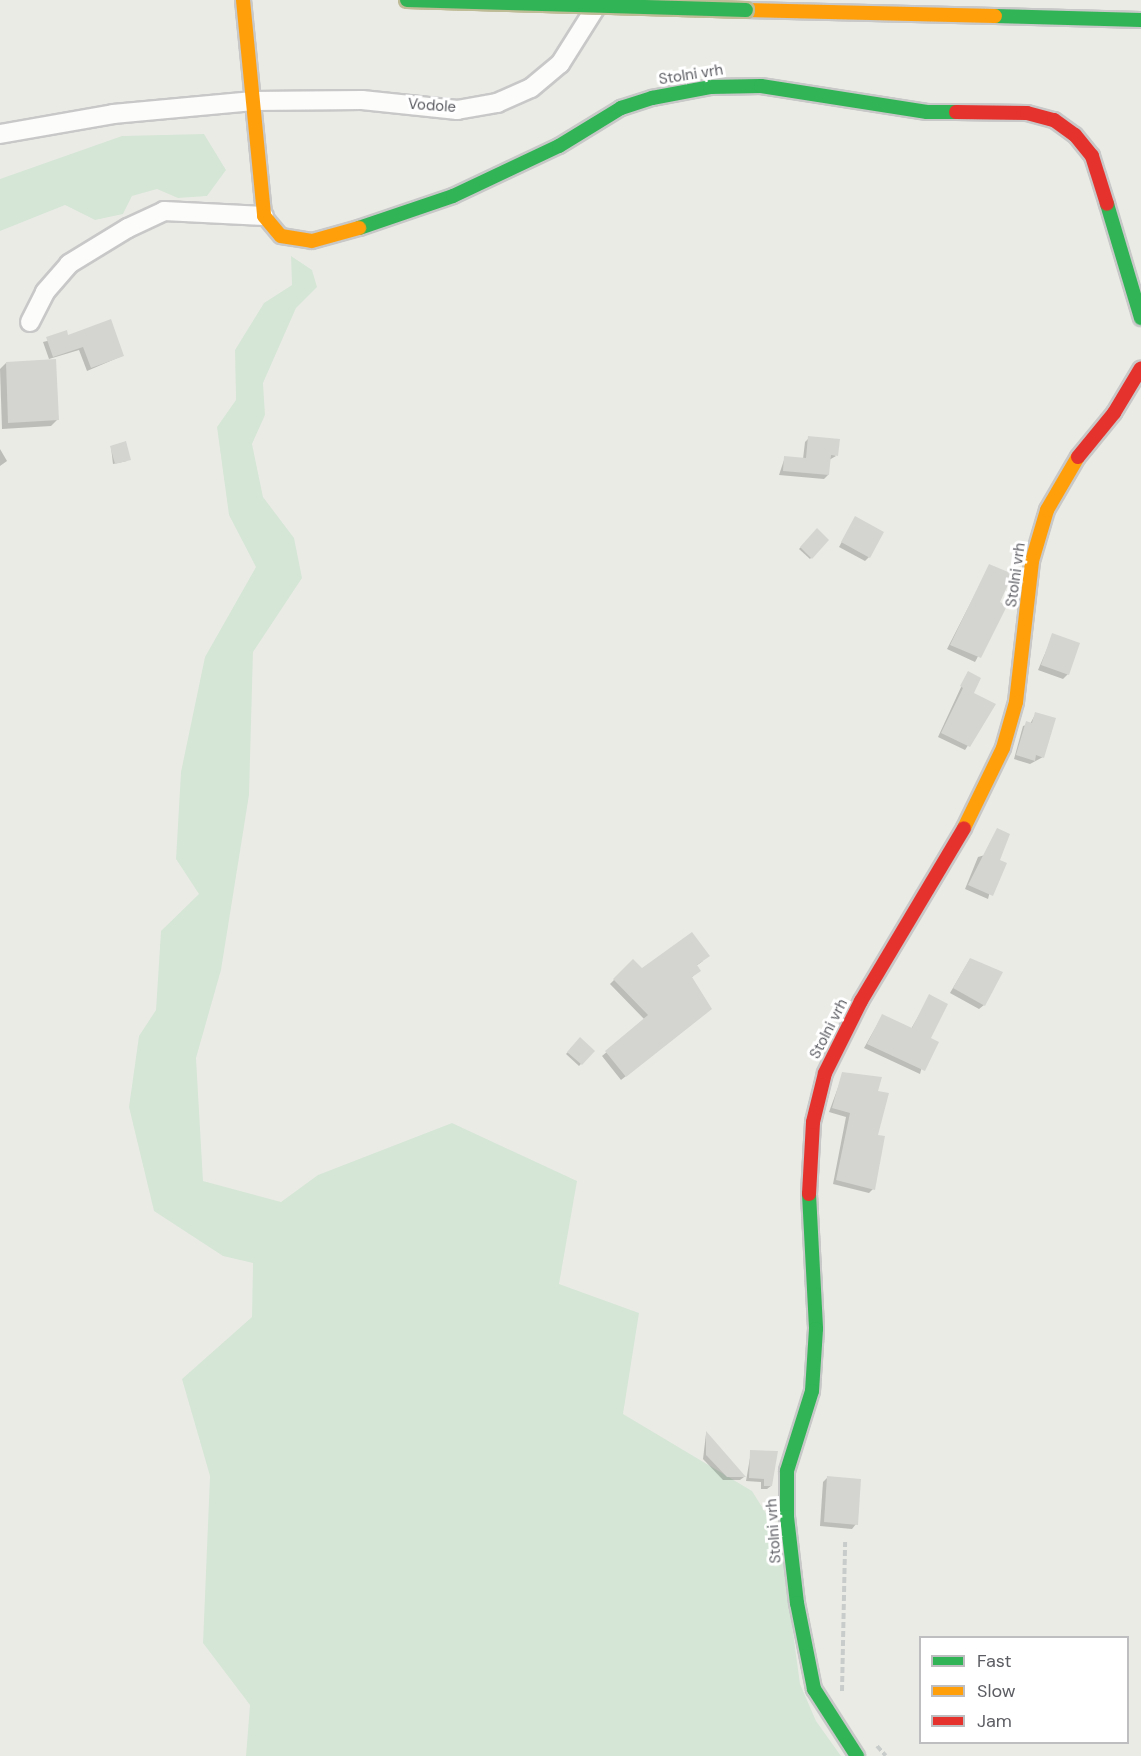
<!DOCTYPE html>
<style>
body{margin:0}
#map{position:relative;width:1141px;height:1756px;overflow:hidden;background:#ebebe6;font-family:"DM Sans",sans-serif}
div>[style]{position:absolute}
.green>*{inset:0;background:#d5e6d6}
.shadow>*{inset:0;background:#0003}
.building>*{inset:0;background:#d4d4d1}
.path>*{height:4px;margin-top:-2px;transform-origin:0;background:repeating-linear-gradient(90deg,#c8ccca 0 6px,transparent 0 9px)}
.roads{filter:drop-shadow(2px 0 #c8c8c8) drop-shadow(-2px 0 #c8c8c8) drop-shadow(0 2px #c8c8c8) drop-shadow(0 -2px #c8c8c8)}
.street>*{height:18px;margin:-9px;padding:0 9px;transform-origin:9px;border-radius:9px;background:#fcfcfb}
.fast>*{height:14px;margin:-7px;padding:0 7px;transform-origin:7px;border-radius:7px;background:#30b455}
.slow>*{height:14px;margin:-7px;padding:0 7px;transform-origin:7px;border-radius:7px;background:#ff9f0a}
.jam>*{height:14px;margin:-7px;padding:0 7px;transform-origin:7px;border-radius:7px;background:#e5322d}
.bridges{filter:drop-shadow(2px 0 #bebb97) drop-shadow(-2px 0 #bebb97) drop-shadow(0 2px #bebb97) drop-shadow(0 -2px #bebb97)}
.fast-bridge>*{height:14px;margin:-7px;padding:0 7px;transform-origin:7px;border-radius:7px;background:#30b455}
span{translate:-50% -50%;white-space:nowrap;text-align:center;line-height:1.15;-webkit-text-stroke:6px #fff;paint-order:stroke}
.street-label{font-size:15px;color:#5c5d63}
.legend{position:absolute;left:919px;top:1636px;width:210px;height:108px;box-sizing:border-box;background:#fff;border:2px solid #bebec1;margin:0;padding:8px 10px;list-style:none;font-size:18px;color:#5c5d63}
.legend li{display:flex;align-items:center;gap:12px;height:30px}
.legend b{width:30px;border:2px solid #bebec1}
</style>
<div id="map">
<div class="green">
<div style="clip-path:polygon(204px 134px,226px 170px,207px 196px,178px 198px,157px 189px,132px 196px,123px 214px,95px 220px,65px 205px,0 231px,0 179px,122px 136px)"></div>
<div style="clip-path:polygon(291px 256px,312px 270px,317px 287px,296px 308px,263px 383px,265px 415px,252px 444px,263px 497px,294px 538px,302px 578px,253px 652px,249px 795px,221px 970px,196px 1058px,203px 1181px,281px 1202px,318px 1175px,452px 1123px,577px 1181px,559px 1284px,639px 1313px,623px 1414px,752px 1491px,780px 1536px,800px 1684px,816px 1721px,841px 1756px,246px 1756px,250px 1705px,203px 1643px,210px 1476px,182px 1379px,252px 1317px,253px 1263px,223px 1256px,154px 1211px,129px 1107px,139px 1036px,156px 1010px,161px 931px,199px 894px,176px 859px,181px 772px,205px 657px,256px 567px,229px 515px,217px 427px,236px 400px,235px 350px,264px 303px,292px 285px)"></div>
</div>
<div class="shadow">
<div style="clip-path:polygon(67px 336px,122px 356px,87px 371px,79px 350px,49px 359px,43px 342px)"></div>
<div style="clip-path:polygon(6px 363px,57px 420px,51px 426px,2px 429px,0 369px)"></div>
<div style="clip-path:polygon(809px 438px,836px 456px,829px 460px,828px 475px,824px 479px,779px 475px,785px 457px,803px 459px,805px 442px)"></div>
<div style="clip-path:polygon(111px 447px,127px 461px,113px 464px)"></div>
<div style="clip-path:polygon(0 449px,7px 461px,0 466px)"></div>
<div style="clip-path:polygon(855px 518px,869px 557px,865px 561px,839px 547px)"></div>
<div style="clip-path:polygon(817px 531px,827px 540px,810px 559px,799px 549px)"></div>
<div style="clip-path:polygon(990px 565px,998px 603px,1005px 606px,975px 662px,947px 649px)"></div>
<div style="clip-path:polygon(1053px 635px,1068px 674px,1063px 679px,1038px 670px)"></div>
<div style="clip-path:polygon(968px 672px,972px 694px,994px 705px,965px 750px,938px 737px)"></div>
<div style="clip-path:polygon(1036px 713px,1043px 757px,1030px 764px,1014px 759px,1023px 726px,1030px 724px)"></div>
<div style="clip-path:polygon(997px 830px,998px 860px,988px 899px,965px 889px,978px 857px,985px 855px)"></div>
<div style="clip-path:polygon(970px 959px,984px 1005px,979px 1009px,950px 993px)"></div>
<div style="clip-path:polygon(633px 961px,642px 970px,703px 961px,696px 966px,699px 971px,691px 978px,706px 1013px,621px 1080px,602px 1056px,645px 1020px,610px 984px)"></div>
<div style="clip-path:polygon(930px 996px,929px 1039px,920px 1074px,864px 1048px,882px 1016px,911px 1029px)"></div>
<div style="clip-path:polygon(580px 1039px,593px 1051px,579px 1066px,566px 1054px)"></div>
<div style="clip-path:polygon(843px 1074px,876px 1092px,873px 1189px,869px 1193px,833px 1184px,846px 1117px,829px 1112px)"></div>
<div style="clip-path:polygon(706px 1434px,744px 1477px,740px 1480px,723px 1480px,703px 1459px)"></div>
<div style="clip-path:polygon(751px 1452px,771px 1486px,767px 1489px,761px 1489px,761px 1482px,746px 1481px)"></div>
<div style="clip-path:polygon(827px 1478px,856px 1524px,852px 1529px,820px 1526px,823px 1482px)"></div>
</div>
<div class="building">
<div style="clip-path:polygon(111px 319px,124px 356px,91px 368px,83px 347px,53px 357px,46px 337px,67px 330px,68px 335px)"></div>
<div style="clip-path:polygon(56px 359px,59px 420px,8px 423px,6px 362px)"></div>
<div style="clip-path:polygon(808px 436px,840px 439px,838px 456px,831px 455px,829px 475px,783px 471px,784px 456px,806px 458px)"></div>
<div style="clip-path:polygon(126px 441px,131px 460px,115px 464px,110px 446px)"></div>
<div style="clip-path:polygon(855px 516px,884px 532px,870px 558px,841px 542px)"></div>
<div style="clip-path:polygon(817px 528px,829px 540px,812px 559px,800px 547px)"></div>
<div style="clip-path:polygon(989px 564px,1013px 574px,1000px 602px,1007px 606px,981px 658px,950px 645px)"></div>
<div style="clip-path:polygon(1052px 633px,1080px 643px,1069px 675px,1041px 665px)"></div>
<div style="clip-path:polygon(968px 671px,981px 678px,974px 693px,996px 704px,970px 747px,941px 733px,963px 688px,960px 686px)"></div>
<div style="clip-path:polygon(1035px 712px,1056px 718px,1044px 758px,1036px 755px,1035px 761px,1016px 755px,1026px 721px,1032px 723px)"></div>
<div style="clip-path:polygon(997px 828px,1010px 834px,1000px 860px,1007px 863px,993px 896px,968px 885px)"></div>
<div style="clip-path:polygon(692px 932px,710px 956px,697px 965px,701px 971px,692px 977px,712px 1009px,626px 1077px,605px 1051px,648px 1015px,613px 979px,633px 959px,642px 968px)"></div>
<div style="clip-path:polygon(970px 958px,1003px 972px,985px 1006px,953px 988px)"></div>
<div style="clip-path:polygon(929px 994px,948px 1004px,931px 1038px,939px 1042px,925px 1071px,867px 1044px,882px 1014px,912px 1028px)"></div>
<div style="clip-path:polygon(580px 1037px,595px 1051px,582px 1065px,567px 1052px)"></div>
<div style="clip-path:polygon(842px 1072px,882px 1077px,878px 1091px,889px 1093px,878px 1135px,885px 1136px,875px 1190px,836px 1180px,850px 1113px,832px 1108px)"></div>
<div style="clip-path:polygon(706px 1431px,746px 1477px,727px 1477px,706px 1455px)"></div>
<div style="clip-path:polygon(750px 1450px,778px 1451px,772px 1486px,764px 1486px,764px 1479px,749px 1478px)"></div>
<div style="clip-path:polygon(827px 1476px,861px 1479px,858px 1525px,824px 1522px)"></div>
</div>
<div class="path">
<div style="left:842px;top:1691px;width:149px;rotate:-88.8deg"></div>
<div style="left:877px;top:1746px;width:13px;rotate:48deg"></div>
</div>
<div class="roads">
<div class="street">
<div style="left:0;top:134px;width:115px;rotate:-10deg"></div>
<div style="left:113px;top:114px;width:141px;rotate:-5.3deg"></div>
<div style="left:253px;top:101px;width:109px;rotate:-0.5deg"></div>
<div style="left:362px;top:100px;width:96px;rotate:6deg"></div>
<div style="left:457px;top:110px;width:41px;rotate:-9.9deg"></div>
<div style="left:497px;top:103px;width:37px;rotate:-24deg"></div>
<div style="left:531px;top:88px;width:38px;rotate:-40deg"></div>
<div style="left:560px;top:64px;width:73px;rotate:-57.8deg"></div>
<div style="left:30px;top:322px;width:34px;rotate:-63deg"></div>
<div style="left:45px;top:292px;width:37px;rotate:-49deg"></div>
<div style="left:69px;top:264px;width:69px;rotate:-31.4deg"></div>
<div style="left:128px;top:228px;width:40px;rotate:-25deg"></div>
<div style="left:164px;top:211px;width:100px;rotate:2.9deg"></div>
</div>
<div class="fast">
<div style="left:995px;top:16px;width:146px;rotate:1.6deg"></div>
<div style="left:1107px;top:204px;width:119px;rotate:73.4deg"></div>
<div style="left:359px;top:228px;width:99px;rotate:-18.8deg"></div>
<div style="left:453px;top:196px;width:117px;rotate:-25.3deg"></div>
<div style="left:559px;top:146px;width:73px;rotate:-31.5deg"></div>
<div style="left:621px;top:108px;width:33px;rotate:-18deg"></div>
<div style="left:652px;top:98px;width:59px;rotate:-10.7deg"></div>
<div style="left:710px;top:87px;width:51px;rotate:-1.1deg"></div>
<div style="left:761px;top:86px;width:168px;rotate:8.9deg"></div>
<div style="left:927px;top:112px;width:29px"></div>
<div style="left:809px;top:1194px;width:135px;rotate:87deg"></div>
<div style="left:816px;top:1329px;width:62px;rotate:93.7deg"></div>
<div style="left:812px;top:1391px;width:84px;rotate:107.4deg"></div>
<div style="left:787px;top:1471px;width:46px;rotate:90deg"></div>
<div style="left:787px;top:1517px;width:87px;rotate:83.4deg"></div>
<div style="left:797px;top:1603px;width:88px;rotate:78.8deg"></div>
<div style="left:814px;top:1689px;width:80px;rotate:57.3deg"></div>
</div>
<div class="slow">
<div style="left:243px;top:0;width:217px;rotate:84.4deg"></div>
<div style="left:264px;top:216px;width:26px;rotate:50deg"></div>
<div style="left:281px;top:236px;width:31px;rotate:9deg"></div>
<div style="left:312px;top:241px;width:49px;rotate:-15.5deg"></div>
<div style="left:746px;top:10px;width:249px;rotate:1.4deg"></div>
<div style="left:964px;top:828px;width:89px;rotate:-64deg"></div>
<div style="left:1003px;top:748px;width:48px;rotate:-74.2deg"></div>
<div style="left:1016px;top:702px;width:142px;rotate:-83.5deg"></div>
<div style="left:1032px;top:561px;width:53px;rotate:-73.6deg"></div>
<div style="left:1047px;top:510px;width:61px;rotate:-59.7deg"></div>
</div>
<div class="jam">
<div style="left:956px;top:112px;width:71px;rotate:0.8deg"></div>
<div style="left:1027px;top:113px;width:28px;rotate:15deg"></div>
<div style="left:1054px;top:120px;width:26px;rotate:36deg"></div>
<div style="left:1075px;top:135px;width:27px;rotate:51deg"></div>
<div style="left:1092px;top:156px;width:50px;rotate:72.6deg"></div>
<div style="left:1078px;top:457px;width:57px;rotate:-50.7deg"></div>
<div style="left:1114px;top:413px;width:52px;rotate:-59deg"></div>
<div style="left:809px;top:1194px;width:72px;rotate:-86.8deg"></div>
<div style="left:813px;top:1122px;width:50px;rotate:-76.2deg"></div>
<div style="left:825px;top:1073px;width:80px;rotate:-63.4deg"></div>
<div style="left:861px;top:1001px;width:201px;rotate:-59.2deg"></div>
</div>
</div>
<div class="bridges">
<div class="fast-bridge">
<div style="left:407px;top:0;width:339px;rotate:1.7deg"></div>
</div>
</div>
<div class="street-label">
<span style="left:691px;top:75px;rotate:-9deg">Stolni vrh</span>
<span style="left:432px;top:106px;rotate:4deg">Vodole</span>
<span style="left:1016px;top:575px;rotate:-82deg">Stolni vrh</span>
<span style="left:829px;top:1029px;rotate:-63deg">Stolni vrh</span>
<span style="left:774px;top:1531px;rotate:-94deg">Stolni vrh</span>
</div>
<ul class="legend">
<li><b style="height:8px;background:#30b455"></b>Fast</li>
<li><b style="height:8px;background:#ff9f0a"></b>Slow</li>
<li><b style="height:8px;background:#e5322d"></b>Jam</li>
</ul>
</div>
